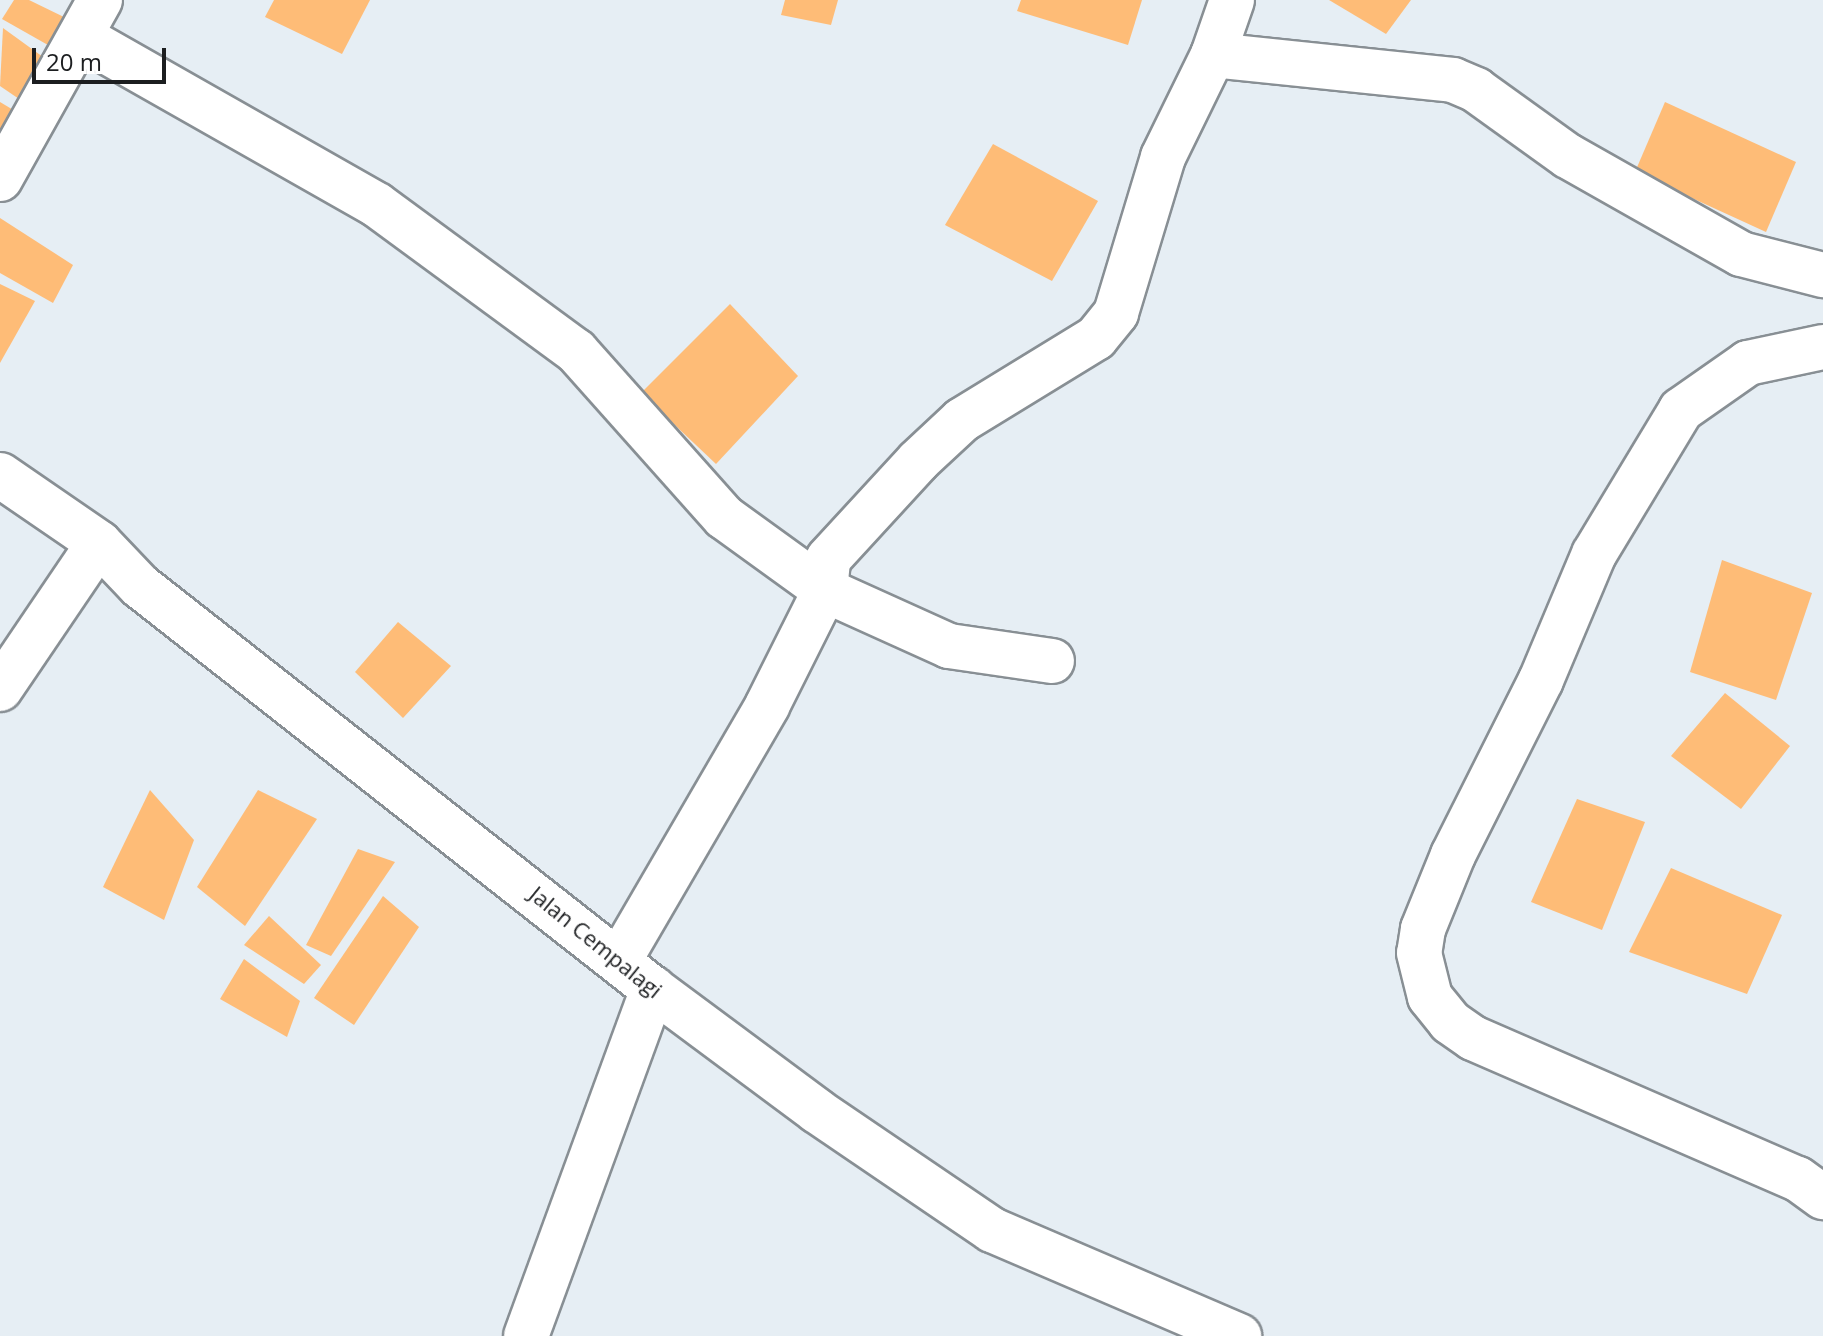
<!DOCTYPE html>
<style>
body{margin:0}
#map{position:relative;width:1823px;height:1336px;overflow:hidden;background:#e6eef4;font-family:"Open Sans",sans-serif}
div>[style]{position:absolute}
.building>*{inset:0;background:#febc77}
.roads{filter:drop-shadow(2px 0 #888f94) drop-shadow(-2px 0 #888f94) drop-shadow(0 2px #888f94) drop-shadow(0 -2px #888f94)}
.minor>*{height:44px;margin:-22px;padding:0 22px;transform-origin:22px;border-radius:22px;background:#fff}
span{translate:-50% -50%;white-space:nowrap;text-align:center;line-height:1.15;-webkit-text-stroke:6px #fff;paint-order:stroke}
.street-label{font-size:22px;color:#1c1e20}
.scale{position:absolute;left:32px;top:48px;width:134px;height:36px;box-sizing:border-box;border:4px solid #1c1e20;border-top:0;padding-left:10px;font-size:24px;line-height:28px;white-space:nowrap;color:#1c1e20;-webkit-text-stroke:6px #fff;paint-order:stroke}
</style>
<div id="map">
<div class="building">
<div style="clip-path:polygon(14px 0,29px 0,68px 19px,55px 49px,2px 19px)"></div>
<div style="clip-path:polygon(274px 0,370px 0,342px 54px,265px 17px)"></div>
<div style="clip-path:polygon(785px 0,838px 0,831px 25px,781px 15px)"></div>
<div style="clip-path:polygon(1021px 0,1142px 0,1128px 45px,1017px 11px)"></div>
<div style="clip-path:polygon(1329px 0,1411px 0,1386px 34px)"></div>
<div style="clip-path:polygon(3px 28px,43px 57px,22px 101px,0 86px)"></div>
<div style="clip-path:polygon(0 102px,15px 111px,0 140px)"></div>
<div style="clip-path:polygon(1665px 102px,1796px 162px,1766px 232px,1635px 172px)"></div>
<div style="clip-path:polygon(993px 144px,1098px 201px,1052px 281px,945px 225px)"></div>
<div style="clip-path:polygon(0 218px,73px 265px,53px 303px,0 273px)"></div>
<div style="clip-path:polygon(0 284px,35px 301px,0 363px)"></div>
<div style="clip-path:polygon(730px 304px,798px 376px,716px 464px,641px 393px)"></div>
<div style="clip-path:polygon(1722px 560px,1812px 593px,1776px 700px,1690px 672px)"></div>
<div style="clip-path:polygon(398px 622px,451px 666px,403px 718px,355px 672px)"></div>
<div style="clip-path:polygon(1725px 693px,1790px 746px,1741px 809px,1671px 756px)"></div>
<div style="clip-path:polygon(150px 790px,194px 840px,164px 920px,103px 887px)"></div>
<div style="clip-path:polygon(258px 790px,317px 819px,245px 926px,197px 887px)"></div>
<div style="clip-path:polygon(1577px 799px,1645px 822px,1602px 930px,1531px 902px)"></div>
<div style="clip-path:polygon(358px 849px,395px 862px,331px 956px,306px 945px)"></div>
<div style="clip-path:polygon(1671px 868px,1782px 915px,1747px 994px,1629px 952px)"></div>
<div style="clip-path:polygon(383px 896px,419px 927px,354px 1025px,314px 998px)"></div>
<div style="clip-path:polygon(269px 916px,321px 965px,304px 984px,244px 945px)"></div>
<div style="clip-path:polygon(244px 959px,300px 1001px,287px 1037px,220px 999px)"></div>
</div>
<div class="roads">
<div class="minor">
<div style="left:83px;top:38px;width:338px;rotate:29.6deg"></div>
<div style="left:377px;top:205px;width:247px;rotate:36.3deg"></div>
<div style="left:576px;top:351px;width:222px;rotate:48.3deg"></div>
<div style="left:724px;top:517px;width:125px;rotate:35.9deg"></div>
<div style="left:825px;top:590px;width:31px;rotate:-84deg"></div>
<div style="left:828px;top:559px;width:133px;rotate:-47.4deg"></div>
<div style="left:918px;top:461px;width:60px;rotate:-43deg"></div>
<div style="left:962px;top:420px;width:157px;rotate:-31.5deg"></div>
<div style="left:1096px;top:338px;width:32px;rotate:-51deg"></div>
<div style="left:1116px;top:313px;width:163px;rotate:-73.2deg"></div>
<div style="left:1163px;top:157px;width:114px;rotate:-63.9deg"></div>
<div style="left:1213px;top:55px;width:58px;rotate:-70.9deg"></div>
<div style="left:1213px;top:55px;width:241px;rotate:5.9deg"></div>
<div style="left:1453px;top:80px;width:25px;rotate:23deg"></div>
<div style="left:1476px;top:90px;width:113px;rotate:35.7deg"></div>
<div style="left:1568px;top:156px;width:199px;rotate:29.5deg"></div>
<div style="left:1741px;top:254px;width:85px;rotate:14.4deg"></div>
<div style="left:0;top:179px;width:205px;rotate:-60.8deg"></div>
<div style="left:1823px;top:347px;width:77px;rotate:168deg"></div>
<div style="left:1748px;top:363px;width:82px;rotate:145deg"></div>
<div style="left:1681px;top:410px;width:168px;rotate:121.1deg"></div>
<div style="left:1594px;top:554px;width:137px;rotate:112.8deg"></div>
<div style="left:1541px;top:680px;width:196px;rotate:116.7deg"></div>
<div style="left:1453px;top:855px;width:80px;rotate:112.1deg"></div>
<div style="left:1423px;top:929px;width:24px;rotate:99deg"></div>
<div style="left:1419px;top:953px;width:45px;rotate:76deg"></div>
<div style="left:1430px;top:997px;width:32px;rotate:51deg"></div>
<div style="left:1450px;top:1022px;width:28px;rotate:35deg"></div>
<div style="left:1473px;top:1038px;width:354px;rotate:23.5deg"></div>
<div style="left:1798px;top:1179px;width:31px;rotate:36deg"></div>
<div style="left:0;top:475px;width:120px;rotate:34.5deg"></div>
<div style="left:99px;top:543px;width:59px;rotate:46.4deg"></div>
<div style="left:140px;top:586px;width:652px;rotate:38.15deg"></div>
<div style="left:653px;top:989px;width:204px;rotate:36.6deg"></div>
<div style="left:817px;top:1111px;width:212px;rotate:34.2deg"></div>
<div style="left:992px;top:1230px;width:269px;rotate:23.2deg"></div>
<div style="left:0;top:689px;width:176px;rotate:-55.9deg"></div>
<div style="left:620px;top:959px;width:293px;rotate:-59.8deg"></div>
<div style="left:767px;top:706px;width:130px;rotate:-63.4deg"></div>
<div style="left:825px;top:590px;width:136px;rotate:24.3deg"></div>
<div style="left:949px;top:646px;width:104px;rotate:8.3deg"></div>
<div style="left:526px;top:1336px;width:370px;rotate:-69.9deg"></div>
</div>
</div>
<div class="street-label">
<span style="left:596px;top:942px;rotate:39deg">Jalan Cempalagi</span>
</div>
<div class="scale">20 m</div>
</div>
